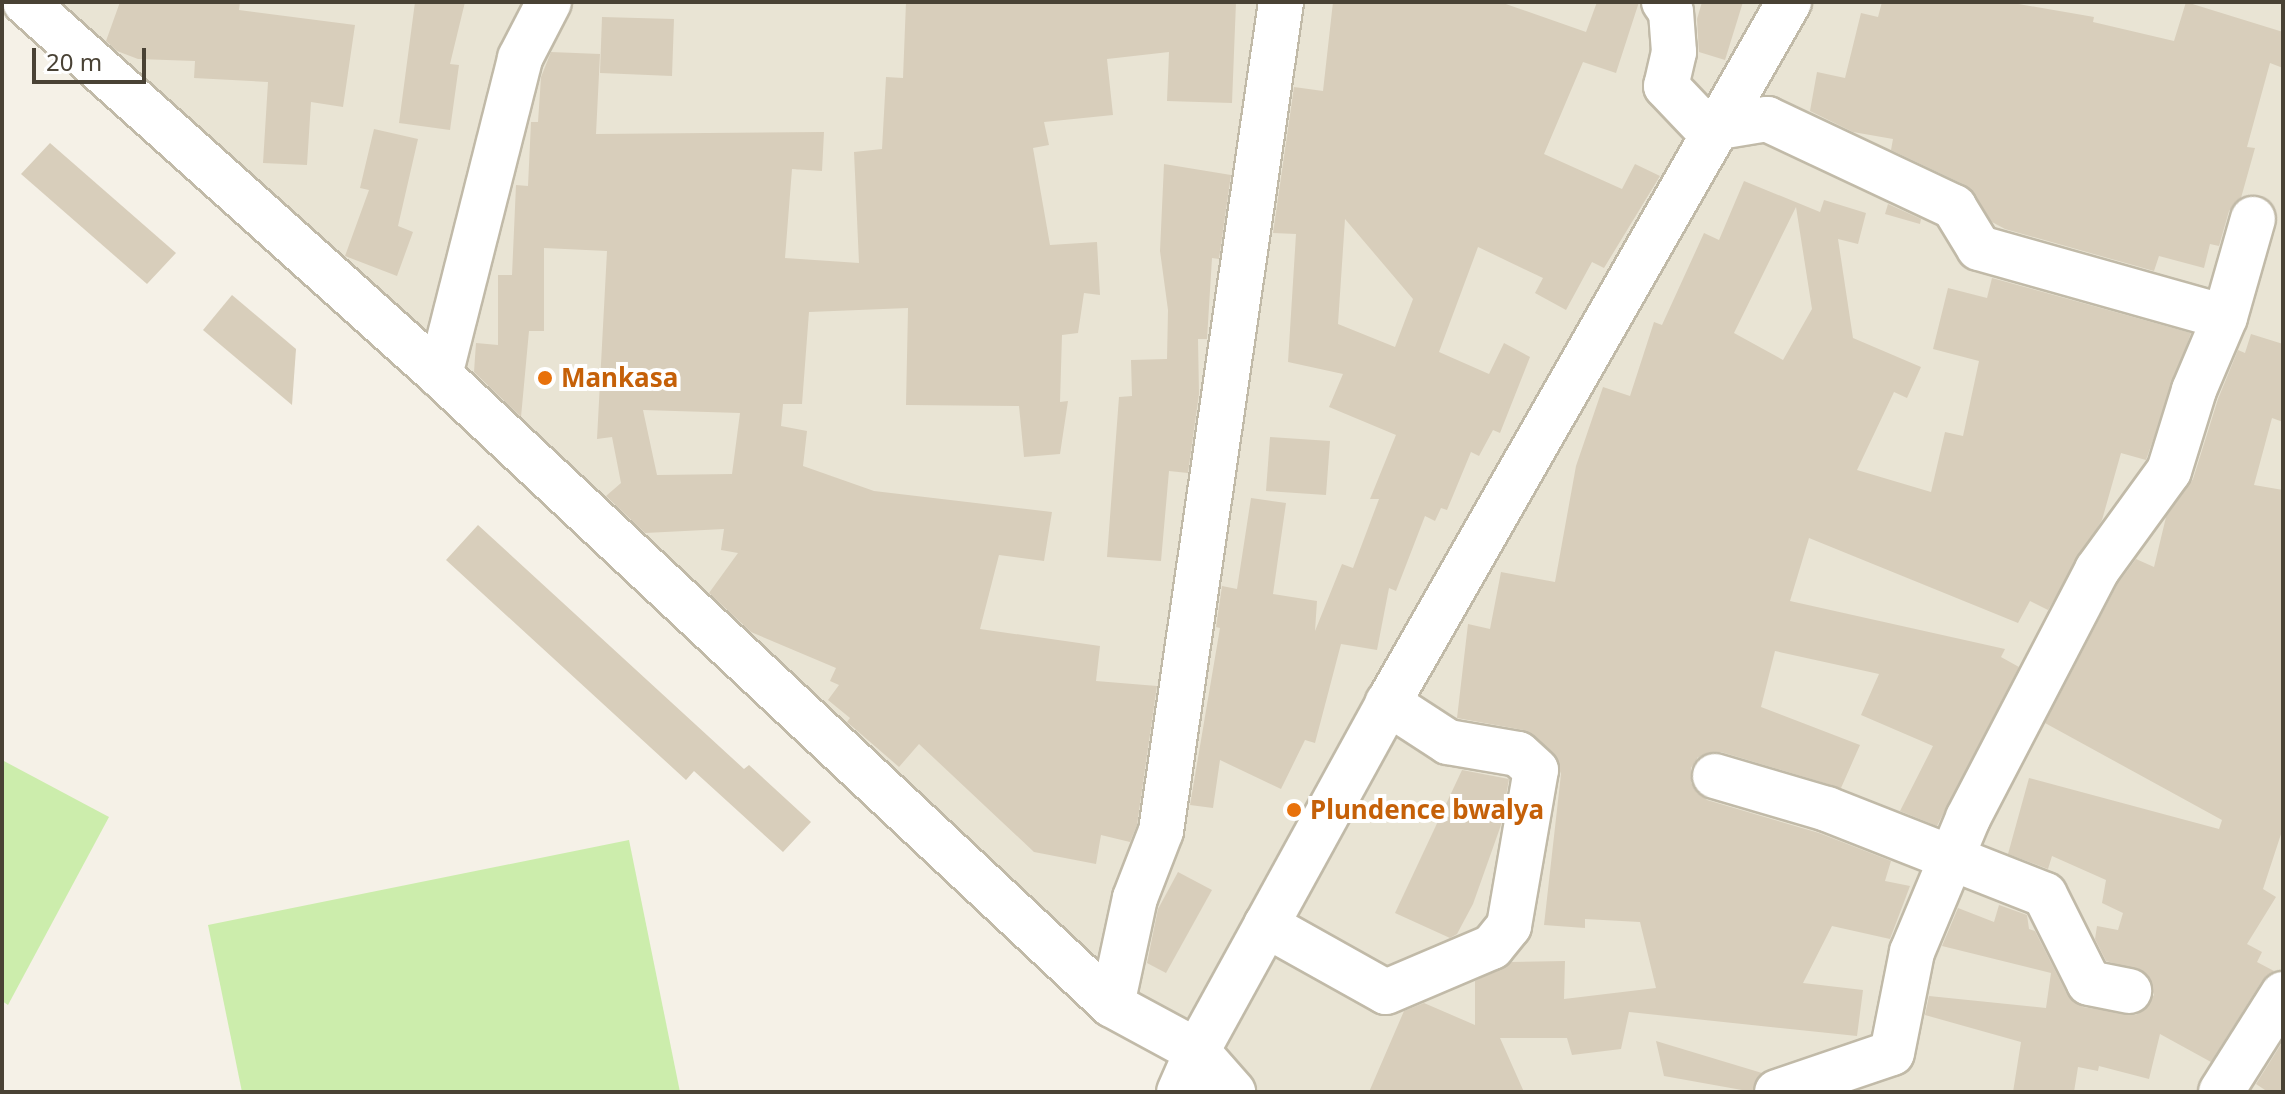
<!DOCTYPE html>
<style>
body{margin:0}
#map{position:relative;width:2285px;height:1094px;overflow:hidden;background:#f5f1e7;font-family:"Noto Sans",sans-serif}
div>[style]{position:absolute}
.residential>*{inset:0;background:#e9e4d4}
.green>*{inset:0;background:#ccedac}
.building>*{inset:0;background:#d8cebb}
.roads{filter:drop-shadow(2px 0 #c1baa8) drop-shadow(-2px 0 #c1baa8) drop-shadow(0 2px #c1baa8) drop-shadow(0 -2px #c1baa8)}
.minor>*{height:44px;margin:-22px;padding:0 22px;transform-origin:22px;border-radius:22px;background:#fff}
.dots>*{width:22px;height:22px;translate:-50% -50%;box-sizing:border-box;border:4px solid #fff;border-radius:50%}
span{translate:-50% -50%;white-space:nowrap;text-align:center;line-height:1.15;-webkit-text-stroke:8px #fff;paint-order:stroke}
.food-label{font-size:26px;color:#c56008;font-weight:700}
.left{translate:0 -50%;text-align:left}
.frame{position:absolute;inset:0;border:4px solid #494235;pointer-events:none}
.scale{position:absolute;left:32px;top:48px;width:114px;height:36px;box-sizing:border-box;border:4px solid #494235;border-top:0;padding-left:10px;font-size:24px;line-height:28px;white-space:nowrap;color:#494235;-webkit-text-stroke:6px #fff;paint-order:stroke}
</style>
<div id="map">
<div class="residential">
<div style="clip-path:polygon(2px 2px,2283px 2px,2283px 1092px,1178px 1092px,1193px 1056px)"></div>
</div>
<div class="green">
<div style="clip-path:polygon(2px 760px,109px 817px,8px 1005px,2px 1001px)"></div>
<div style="clip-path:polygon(629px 840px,680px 1092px,242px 1092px,208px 925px)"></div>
</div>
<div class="building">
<div style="clip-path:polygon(120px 2px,240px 2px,239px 10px,355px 25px,343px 107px,311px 102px,307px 165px,263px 163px,268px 82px,194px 78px,195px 61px,138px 59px,117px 51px,106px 41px)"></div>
<div style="clip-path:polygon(415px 2px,465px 2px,450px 64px,459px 65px,450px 130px,399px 123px)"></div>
<div style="clip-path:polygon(evenodd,906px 2px,1236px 2px,1232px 103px,1167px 101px,1169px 52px,1107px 59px,1113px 115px,1044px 122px,1049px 145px,1033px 148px,1050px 245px,1097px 242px,1100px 295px,1084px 293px,1078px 333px,1062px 335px,1060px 402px,1068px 401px,1060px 454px,1024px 457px,1019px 406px,906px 405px,908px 308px,809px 312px,802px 404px,783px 404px,781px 426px,807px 431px,803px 466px,874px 491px,1052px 512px,1044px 561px,999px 555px,980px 629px,1100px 646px,1096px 681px,1157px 686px,1137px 825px,1130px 842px,1101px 835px,1096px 864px,1034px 852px,919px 744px,899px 767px,847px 722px,850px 718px,828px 700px,839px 685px,830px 681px,836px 668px,751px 632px,709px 593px,738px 553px,721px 550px,724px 529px,645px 533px,606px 496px,621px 483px,612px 437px,597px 439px,607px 251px,544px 248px,544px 331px,529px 331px,521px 417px,474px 372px,476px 343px,498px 345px,498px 275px,512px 275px,516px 185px,528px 186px,531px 122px,538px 122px,541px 77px,551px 52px,600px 54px,596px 134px,824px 132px,822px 171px,792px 169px,785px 258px,859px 263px,854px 152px,882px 149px,886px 77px,903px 78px,906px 2px,643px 410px,740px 413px,732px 474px,657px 475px,643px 410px)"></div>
<div style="clip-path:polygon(evenodd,1333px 2px,1500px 2px,1586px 32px,1597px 2px,1639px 2px,1616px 73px,1583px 62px,1544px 154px,1622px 189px,1635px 164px,1660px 176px,1604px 268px,1592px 262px,1566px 310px,1535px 293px,1543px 278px,1478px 247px,1439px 352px,1489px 374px,1504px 343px,1530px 357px,1500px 433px,1493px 430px,1479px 456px,1471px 452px,1447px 510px,1441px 508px,1435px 521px,1425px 516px,1396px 591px,1389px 588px,1377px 650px,1341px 644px,1315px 743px,1305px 740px,1281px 789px,1220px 760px,1213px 808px,1190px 805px,1220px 628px,1216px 627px,1222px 586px,1237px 589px,1251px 498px,1286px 503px,1273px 594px,1317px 601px,1315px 631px,1342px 564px,1353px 568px,1379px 499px,1370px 499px,1396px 435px,1329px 407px,1343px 374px,1288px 362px,1296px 234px,1273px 233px,1294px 87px,1323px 91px,1333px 2px,1345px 219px,1413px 299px,1395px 347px,1338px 324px,1345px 219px)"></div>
<div style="clip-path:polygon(1702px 2px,1743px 2px,1725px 60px,1699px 52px,1697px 19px)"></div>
<div style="clip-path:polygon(1882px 2px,2007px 2px,2094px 17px,2093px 22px,2174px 41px,2186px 2px,2283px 32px,2283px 68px,2270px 63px,2247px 147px,2255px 148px,2241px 198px,2229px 211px,2219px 246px,2210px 244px,2204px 268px,2159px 256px,2154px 271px,2005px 229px,1992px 222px,1965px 185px,1891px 150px,1893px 139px,1853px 132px,1810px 111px,1817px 72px,1845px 78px,1861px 13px,1878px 17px)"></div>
<div style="clip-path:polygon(602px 17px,674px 19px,672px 76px,600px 73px)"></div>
<div style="clip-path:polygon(374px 129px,418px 139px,398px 226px,413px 232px,397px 276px,345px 256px,369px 190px,360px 188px)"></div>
<div style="clip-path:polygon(50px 143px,176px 253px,147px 284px,21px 174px)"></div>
<div style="clip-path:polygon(1164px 164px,1231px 175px,1219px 259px,1212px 258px,1207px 339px,1198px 339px,1199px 394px,1188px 473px,1169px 471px,1161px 561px,1107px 557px,1119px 397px,1132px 396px,1131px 360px,1167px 359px,1168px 310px,1160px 251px)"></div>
<div style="clip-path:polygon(evenodd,1744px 181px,1820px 212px,1824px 200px,1866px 213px,1858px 244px,1838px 239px,1853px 338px,1921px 367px,1907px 398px,1894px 392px,1857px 470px,1931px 492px,1945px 432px,1963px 436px,1979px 361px,1933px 349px,1948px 288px,1987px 298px,1992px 278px,2191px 333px,2146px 460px,2121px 453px,2102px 520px,2048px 610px,2030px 601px,2018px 623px,1809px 538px,1790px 601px,2005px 649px,2001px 657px,2019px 667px,1937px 826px,1900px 811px,1933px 746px,1861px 715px,1879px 674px,1775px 651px,1761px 707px,1860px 745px,1841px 788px,1721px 752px,1698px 757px,1691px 768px,1691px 783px,1707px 800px,1819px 833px,1891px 861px,1885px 881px,1910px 886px,1890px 939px,1832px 926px,1803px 983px,1863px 990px,1857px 1036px,1629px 1012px,1621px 1049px,1572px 1055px,1567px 1038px,1500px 1038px,1524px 1092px,1369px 1092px,1404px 1011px,1424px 1003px,1475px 1025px,1475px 981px,1512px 962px,1565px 961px,1564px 999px,1656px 988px,1640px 922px,1585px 919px,1585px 928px,1544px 925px,1561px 774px,1553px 752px,1523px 730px,1457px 718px,1468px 624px,1490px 629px,1501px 572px,1555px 582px,1576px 466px,1603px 387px,1630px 396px,1654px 322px,1662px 325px,1704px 233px,1719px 240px,1744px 181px,1796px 207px,1812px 309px,1783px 360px,1734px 333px,1796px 207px)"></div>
<div style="clip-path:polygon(1888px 204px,1921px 219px,1920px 224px,1885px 214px)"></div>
<div style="clip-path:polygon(232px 295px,296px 349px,292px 405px,203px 330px)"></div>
<div style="clip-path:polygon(2251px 334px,2283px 344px,2283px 422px,2272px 418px,2254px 485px,2283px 490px,2283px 828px,2263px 889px,2276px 897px,2247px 944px,2262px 952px,2257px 962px,2274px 971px,2262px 981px,2211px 1062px,2160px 1034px,2149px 1079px,2099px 1066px,2098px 1071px,2078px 1067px,2074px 1092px,2013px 1092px,2021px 1042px,1925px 1015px,1929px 996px,2046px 1008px,2051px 973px,1942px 946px,1958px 908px,1994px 922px,1999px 905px,2027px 915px,2029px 929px,2035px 931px,2067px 994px,2083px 1007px,2136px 1015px,2154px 995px,2146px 973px,2106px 961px,2095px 939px,2097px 926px,2118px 930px,2123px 913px,2102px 903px,2106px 880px,2052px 856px,2048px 869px,2008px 854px,2029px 778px,2219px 829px,2222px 820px,2045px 723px,2118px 583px,2136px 559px,2154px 567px,2166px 517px,2193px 479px,2218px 399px,2238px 350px,2245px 353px)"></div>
<div style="clip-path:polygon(1270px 437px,1330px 441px,1326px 495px,1266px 491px)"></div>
<div style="clip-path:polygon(478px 525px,744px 769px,749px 765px,811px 822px,783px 852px,694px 771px,686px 780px,446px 560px)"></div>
<div style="clip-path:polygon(1462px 770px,1509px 779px,1501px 825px,1473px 904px,1457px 934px,1450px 938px,1395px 913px)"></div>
<div style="clip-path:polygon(1178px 872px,1212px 890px,1166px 973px,1147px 963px,1158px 909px)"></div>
<div style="clip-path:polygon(1656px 1041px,1762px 1073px,1753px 1092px,1664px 1076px)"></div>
<div style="clip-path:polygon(2283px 1041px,2283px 1092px,2268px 1092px,2256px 1084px)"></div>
</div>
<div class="roads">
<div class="minor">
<div style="left:25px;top:2px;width:558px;rotate:41.95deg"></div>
<div style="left:440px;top:375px;width:921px;rotate:43.15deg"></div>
<div style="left:1112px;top:1005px;width:97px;rotate:28.4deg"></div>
<div style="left:1197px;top:1051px;width:55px;rotate:48.7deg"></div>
<div style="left:1664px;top:2px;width:12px;rotate:55deg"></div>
<div style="left:1671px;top:12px;width:40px;rotate:85.7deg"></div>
<div style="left:1674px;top:52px;width:35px;rotate:103deg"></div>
<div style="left:1666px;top:86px;width:59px;rotate:46.4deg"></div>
<div style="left:1707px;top:129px;width:61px;rotate:-9.5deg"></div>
<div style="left:1767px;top:119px;width:207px;rotate:25.2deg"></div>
<div style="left:1954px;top:207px;width:48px;rotate:58.6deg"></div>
<div style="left:1979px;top:248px;width:255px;rotate:15.7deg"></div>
<div style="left:440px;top:375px;width:327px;rotate:-75.8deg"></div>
<div style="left:520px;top:58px;width:63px;rotate:-62.6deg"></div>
<div style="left:1715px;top:776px;width:117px;rotate:16.4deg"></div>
<div style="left:1827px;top:809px;width:234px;rotate:21.5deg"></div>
<div style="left:2045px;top:895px;width:98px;rotate:63.4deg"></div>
<div style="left:2089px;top:983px;width:41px;rotate:11.3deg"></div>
<div style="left:1266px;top:925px;width:137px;rotate:29.2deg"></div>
<div style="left:1386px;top:992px;width:115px;rotate:-23deg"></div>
<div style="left:1492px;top:947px;width:27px;rotate:-51deg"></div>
<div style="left:1509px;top:926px;width:158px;rotate:-80.2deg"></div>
<div style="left:1536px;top:770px;width:24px;rotate:-138deg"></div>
<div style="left:1518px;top:754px;width:71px;rotate:-170.3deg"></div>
<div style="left:1448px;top:742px;width:72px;rotate:-147deg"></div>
<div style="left:1112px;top:1005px;width:109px;rotate:-77.9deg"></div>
<div style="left:1135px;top:898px;width:72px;rotate:-68.8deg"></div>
<div style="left:1161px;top:831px;width:838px;rotate:-81.76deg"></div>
<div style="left:1179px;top:1092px;width:45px;rotate:-66.3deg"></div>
<div style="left:1197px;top:1051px;width:397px;rotate:-61.2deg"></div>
<div style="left:1388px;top:703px;width:808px;rotate:-60.23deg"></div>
<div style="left:1777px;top:1092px;width:121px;rotate:-18.7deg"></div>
<div style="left:1892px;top:1053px;width:103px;rotate:-78.8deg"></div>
<div style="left:1912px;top:952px;width:145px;rotate:-67.3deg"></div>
<div style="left:1968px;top:818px;width:280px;rotate:-62.5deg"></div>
<div style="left:2097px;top:570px;width:122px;rotate:-54deg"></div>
<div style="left:2169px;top:471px;width:85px;rotate:-72.8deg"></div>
<div style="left:2194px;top:390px;width:79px;rotate:-67deg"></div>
<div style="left:2225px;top:317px;width:102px;rotate:-74.1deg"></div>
<div style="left:2221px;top:1092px;width:116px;rotate:-57.7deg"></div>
</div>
</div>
<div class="dots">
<div style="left:545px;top:378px;background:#e8710a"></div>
<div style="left:1294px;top:810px;background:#e8710a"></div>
</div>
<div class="food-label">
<span class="left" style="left:561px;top:378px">Mankasa</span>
<span class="left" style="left:1310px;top:810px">Plundence bwalya</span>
</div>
<div class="frame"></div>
<div class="scale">20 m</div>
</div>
